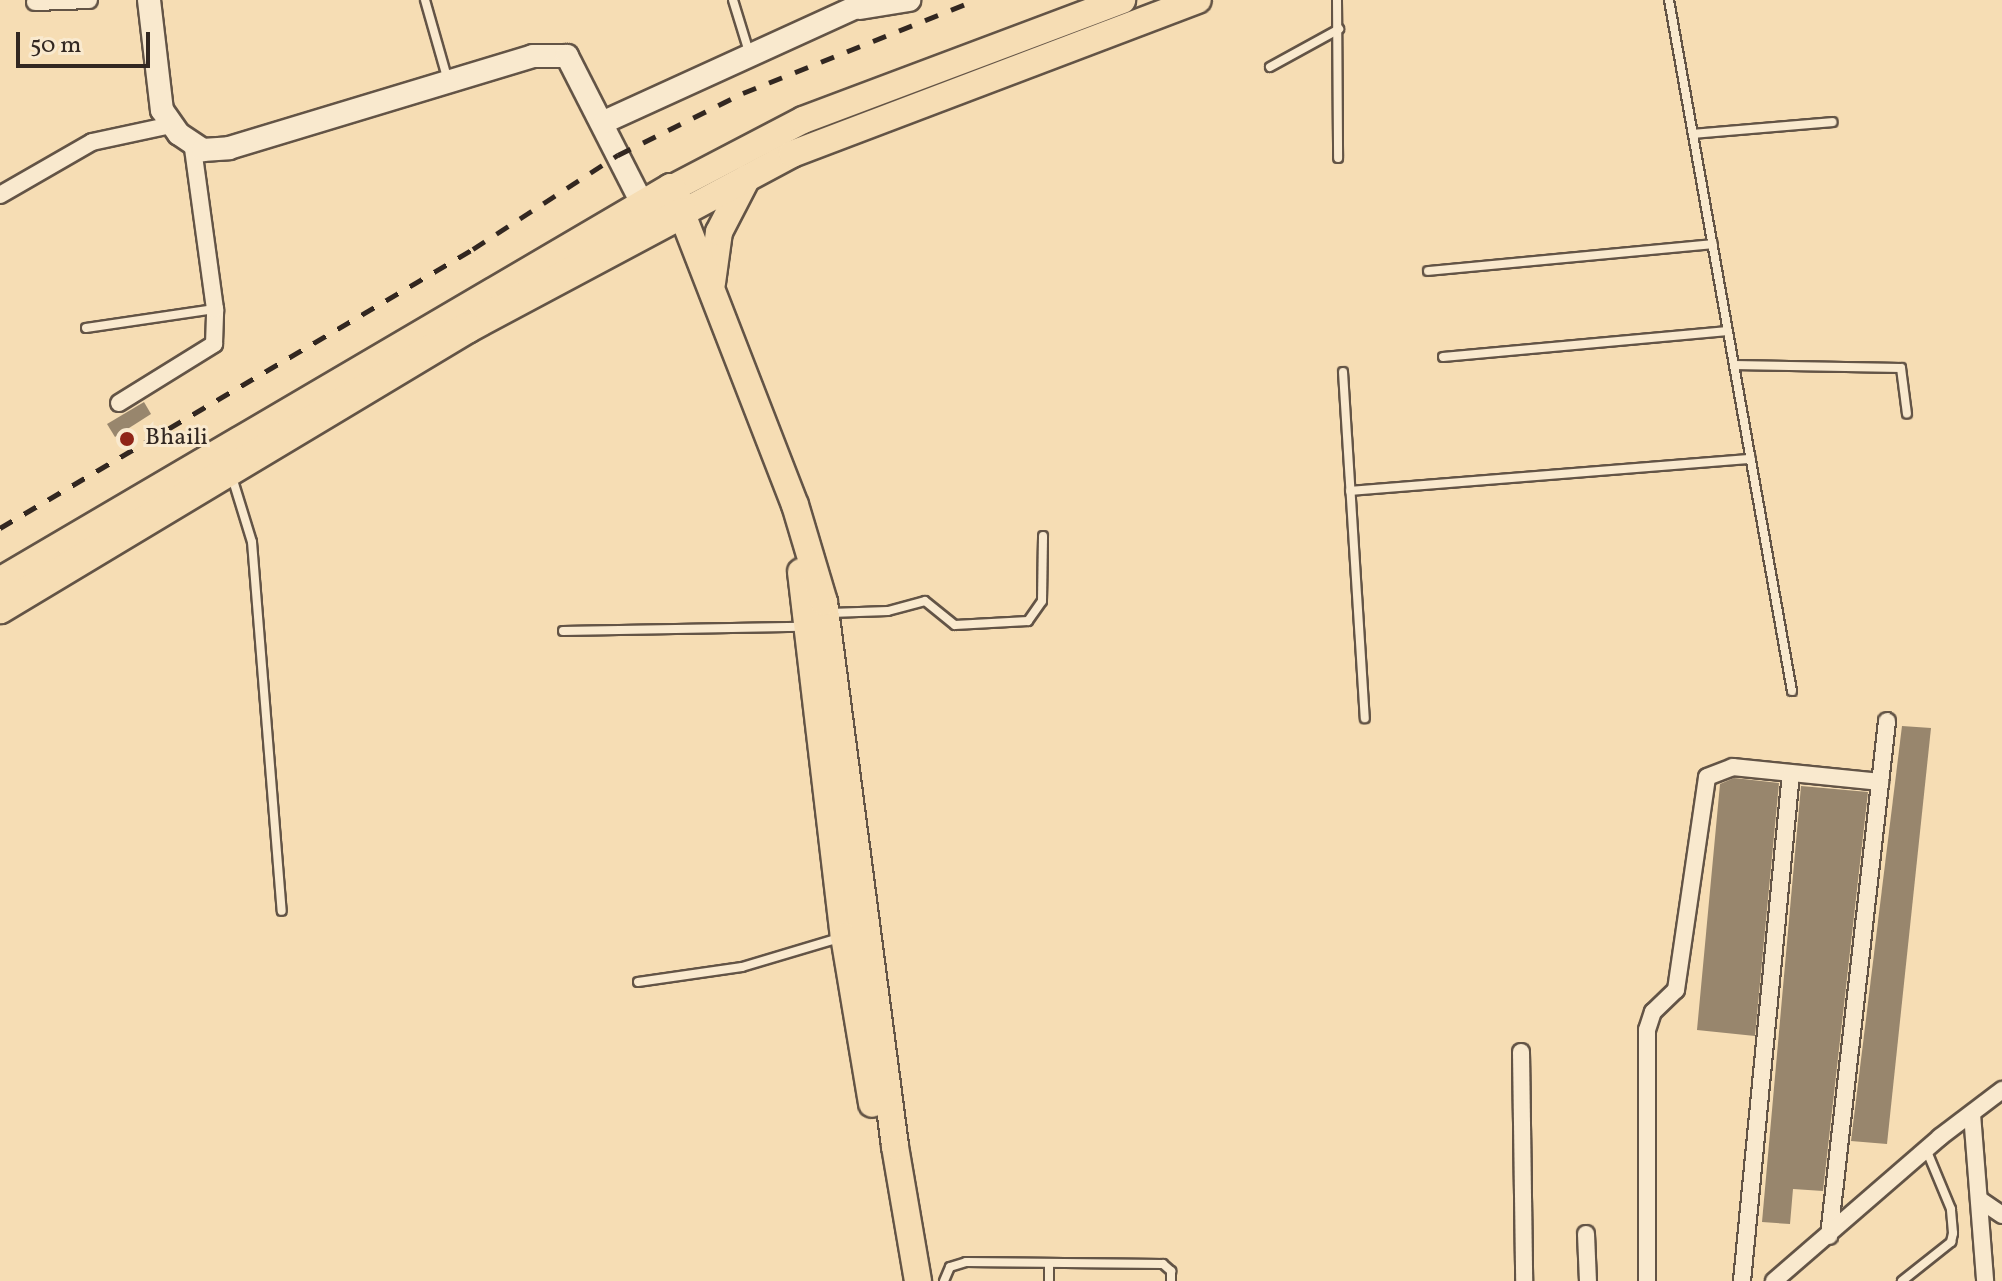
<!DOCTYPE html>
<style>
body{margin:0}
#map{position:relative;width:2002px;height:1281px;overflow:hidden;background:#f6ddb4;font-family:Vollkorn,serif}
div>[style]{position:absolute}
.building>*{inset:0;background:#98866d}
.roads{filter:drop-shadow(2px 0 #635446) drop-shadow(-2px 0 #635446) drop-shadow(0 2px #635446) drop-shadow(0 -2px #635446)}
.lane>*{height:8px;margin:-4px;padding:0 4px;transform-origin:4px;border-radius:4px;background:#f9e9ce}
.street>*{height:16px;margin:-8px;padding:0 8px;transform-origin:8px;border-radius:8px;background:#f9e9ce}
.secondary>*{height:22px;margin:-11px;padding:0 11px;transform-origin:11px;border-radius:11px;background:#f9e9ce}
.primary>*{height:26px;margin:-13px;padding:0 13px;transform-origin:13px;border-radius:13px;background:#f6ddb4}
.highway>*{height:30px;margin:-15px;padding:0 15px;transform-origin:15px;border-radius:15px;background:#f6ddb4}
.rail>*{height:5px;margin-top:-2.5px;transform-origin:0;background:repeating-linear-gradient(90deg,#322721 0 14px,transparent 0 28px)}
.dots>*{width:22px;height:22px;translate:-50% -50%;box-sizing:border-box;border:4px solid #f9e9ce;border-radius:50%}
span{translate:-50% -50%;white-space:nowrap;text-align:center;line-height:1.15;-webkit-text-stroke:6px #f9e9ce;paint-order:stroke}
.poi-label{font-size:24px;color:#322721}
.left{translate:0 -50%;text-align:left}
.scale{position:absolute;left:16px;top:32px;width:134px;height:36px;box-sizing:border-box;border:4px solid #322721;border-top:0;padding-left:10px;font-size:24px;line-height:28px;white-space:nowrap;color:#322721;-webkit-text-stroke:6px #f9e9ce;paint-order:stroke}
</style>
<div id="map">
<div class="building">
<div style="clip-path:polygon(144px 402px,151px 414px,115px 437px,107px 424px)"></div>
<div style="clip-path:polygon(1902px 726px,1931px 728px,1887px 1144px,1851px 1141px)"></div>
<div style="clip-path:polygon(1734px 778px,1779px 783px,1755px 1036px,1697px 1030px,1720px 784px)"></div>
<div style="clip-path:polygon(1801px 786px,1868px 792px,1823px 1191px,1793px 1189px,1790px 1224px,1762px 1222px)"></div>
</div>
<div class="roads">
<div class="lane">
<div style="left:425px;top:0;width:84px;rotate:74.1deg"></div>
<div style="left:733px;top:0;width:54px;rotate:72.9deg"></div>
<div style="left:1337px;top:0;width:158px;rotate:89.6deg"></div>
<div style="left:1669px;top:0;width:702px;rotate:79.91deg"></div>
<div style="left:1270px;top:67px;width:79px;rotate:-28.8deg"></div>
<div style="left:1693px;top:134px;width:140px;rotate:-4.9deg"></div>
<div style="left:1428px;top:271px;width:286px;rotate:-5.4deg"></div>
<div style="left:86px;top:328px;width:130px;rotate:-8.4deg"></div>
<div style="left:1443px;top:357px;width:286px;rotate:-5.2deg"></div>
<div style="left:1734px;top:365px;width:167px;rotate:1deg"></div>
<div style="left:1901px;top:368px;width:46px;rotate:82.6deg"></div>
<div style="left:1343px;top:372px;width:347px;rotate:86.4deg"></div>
<div style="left:232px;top:477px;width:68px;rotate:72.9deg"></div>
<div style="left:252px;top:542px;width:370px;rotate:85.4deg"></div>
<div style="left:1350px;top:491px;width:402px;rotate:-4.6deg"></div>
<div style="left:830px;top:613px;width:58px;rotate:-2deg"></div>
<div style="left:888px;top:611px;width:38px;rotate:-15deg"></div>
<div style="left:925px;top:601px;width:38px;rotate:39deg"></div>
<div style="left:955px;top:625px;width:73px;rotate:-3.1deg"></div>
<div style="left:1028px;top:621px;width:24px;rotate:-55deg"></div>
<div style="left:1042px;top:601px;width:65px;rotate:-89.1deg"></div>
<div style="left:563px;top:631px;width:239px;rotate:-1deg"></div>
<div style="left:638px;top:982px;width:105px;rotate:-8.2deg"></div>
<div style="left:742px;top:967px;width:101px;rotate:-16.6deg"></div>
<div style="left:1049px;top:1263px;width:18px;rotate:90deg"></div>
<div style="left:944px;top:1281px;width:15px;rotate:-67deg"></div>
<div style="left:950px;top:1267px;width:17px;rotate:-17deg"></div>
<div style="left:966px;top:1262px;width:197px;rotate:0.6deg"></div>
<div style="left:1163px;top:1264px;width:11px;rotate:41deg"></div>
<div style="left:1171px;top:1271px;width:10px;rotate:90deg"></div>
<div style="left:1902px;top:1281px;width:63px;rotate:-38.5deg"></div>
<div style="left:1951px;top:1242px;width:9px;rotate:-77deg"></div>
<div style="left:1953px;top:1233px;width:24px;rotate:-95deg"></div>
<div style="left:1951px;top:1209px;width:65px;rotate:-112.6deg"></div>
</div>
<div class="street">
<div style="left:35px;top:2px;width:54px;rotate:-2.1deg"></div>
<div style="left:0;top:195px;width:106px;rotate:-29.9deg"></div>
<div style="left:92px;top:142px;width:81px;rotate:-12.1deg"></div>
<div style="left:119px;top:403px;width:112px;rotate:-31.8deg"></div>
<div style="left:214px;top:344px;width:35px;rotate:-88deg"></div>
<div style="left:215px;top:309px;width:169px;rotate:-97.8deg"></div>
<div style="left:1521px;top:1052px;width:229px;rotate:89.2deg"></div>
<div style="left:1972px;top:1114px;width:168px;rotate:85.5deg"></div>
<div style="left:1980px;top:1200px;width:27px;rotate:34deg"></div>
<div style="left:1586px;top:1234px;width:47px;rotate:87.6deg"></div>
<div style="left:1829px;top:1236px;width:518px;rotate:-83.57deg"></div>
<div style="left:1647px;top:1281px;width:251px;rotate:-90deg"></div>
<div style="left:1647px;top:1030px;width:19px;rotate:-72deg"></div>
<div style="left:1653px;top:1012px;width:32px;rotate:-44deg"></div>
<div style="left:1676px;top:990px;width:215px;rotate:-81.7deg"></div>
<div style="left:1707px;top:777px;width:28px;rotate:-21deg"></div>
<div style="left:1733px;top:767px;width:148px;rotate:5.8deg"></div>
<div style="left:1742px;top:1281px;width:510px;rotate:-84.49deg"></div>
<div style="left:1774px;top:1281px;width:220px;rotate:-40.9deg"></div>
<div style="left:1940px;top:1137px;width:78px;rotate:-37.2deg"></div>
</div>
<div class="secondary">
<div style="left:149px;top:0;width:111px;rotate:83.3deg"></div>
<div style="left:162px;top:110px;width:29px;rotate:55deg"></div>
<div style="left:179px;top:134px;width:29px;rotate:34deg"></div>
<div style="left:203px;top:150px;width:26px;rotate:-4deg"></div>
<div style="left:229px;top:148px;width:318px;rotate:-16.8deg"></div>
<div style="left:533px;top:56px;width:34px"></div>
<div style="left:567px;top:56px;width:167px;rotate:63deg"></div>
<div style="left:860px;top:8px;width:50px;rotate:-9.3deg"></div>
<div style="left:604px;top:122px;width:294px;rotate:-24.5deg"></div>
</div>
<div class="primary">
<div style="left:671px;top:189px;width:149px;rotate:-27.6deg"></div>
<div style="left:803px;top:120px;width:341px;rotate:-20.6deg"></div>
<div style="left:712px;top:283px;width:51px;rotate:-82.2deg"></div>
<div style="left:719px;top:232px;width:61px;rotate:-62.6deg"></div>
<div style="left:801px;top:572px;width:367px;rotate:83.3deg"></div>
<div style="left:844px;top:936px;width:170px;rotate:80.5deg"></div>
<div style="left:918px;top:1281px;width:137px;rotate:-99.7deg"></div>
<div style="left:895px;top:1146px;width:549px;rotate:-97.44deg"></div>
<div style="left:824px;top:602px;width:101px;rotate:-106.6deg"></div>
<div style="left:795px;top:505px;width:313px;rotate:-111.2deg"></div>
<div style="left:682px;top:213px;width:125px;rotate:-28.2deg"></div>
<div style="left:792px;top:154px;width:434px;rotate:-20.8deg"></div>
</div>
<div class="highway">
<div style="left:0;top:583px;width:778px;rotate:-30.42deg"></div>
<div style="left:671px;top:189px;width:26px;rotate:65deg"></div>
<div style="left:682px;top:213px;width:244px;rotate:151.9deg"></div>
<div style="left:467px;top:328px;width:545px;rotate:149.05deg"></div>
</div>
</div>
<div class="rail">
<div style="left:0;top:528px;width:549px;rotate:-30.53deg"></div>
<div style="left:473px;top:249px;width:173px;rotate:-33deg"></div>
<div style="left:618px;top:155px;width:140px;rotate:-26.4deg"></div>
<div style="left:743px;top:93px;width:250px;rotate:-21.8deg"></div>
</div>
<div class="dots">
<div style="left:127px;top:439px;background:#8f2418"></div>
</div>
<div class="poi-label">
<span class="left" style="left:145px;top:439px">Bhaili</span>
</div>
<div class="scale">50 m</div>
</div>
